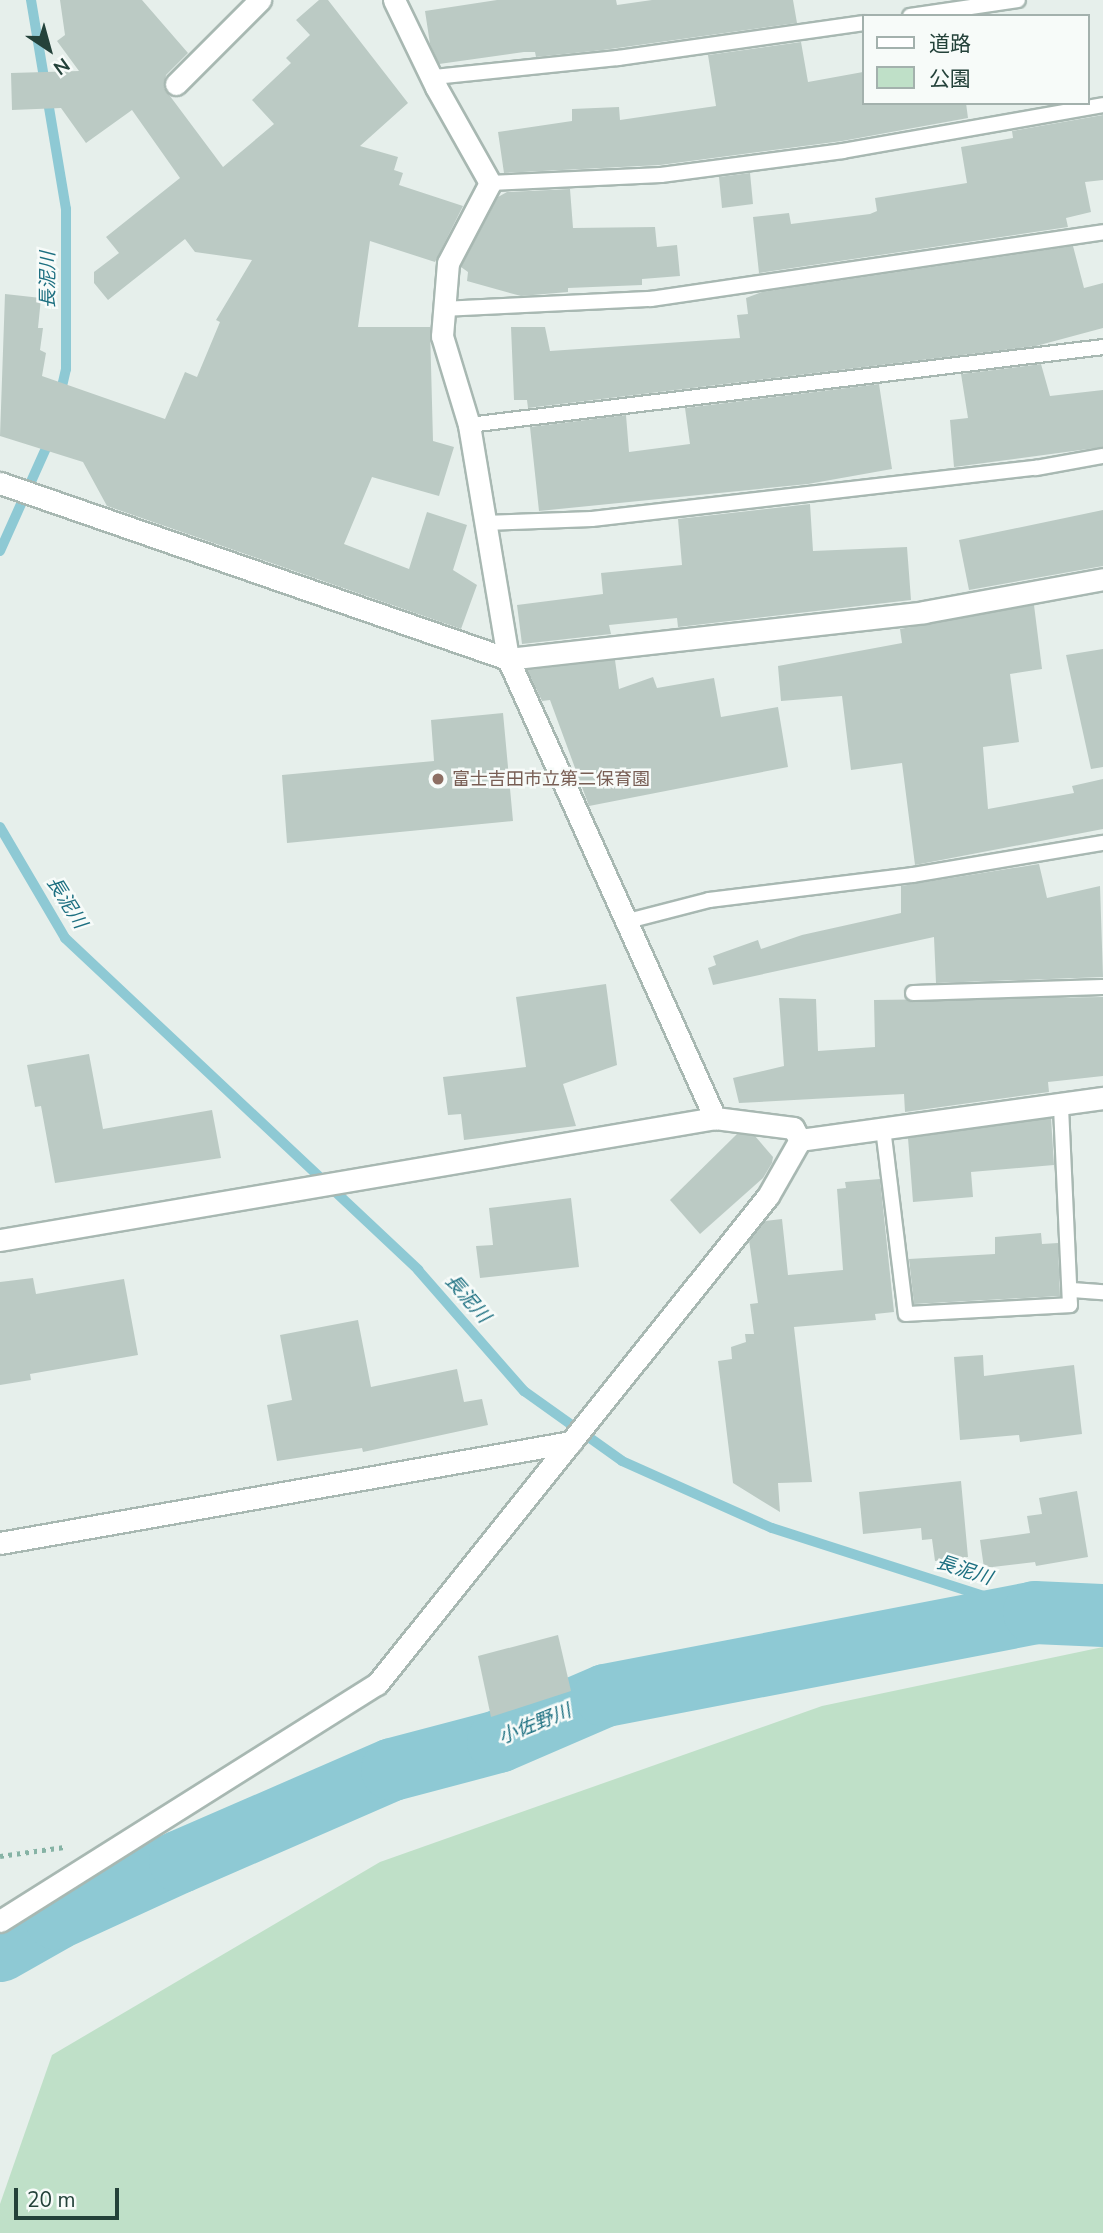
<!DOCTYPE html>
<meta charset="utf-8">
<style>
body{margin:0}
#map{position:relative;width:1103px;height:2233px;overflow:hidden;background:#e6efeb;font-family:"Nunito Sans","Noto Sans JP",sans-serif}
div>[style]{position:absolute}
.green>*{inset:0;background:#bfe0c8}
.stream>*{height:10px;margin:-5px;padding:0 5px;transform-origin:5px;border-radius:5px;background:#8ec9d4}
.river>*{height:63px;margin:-31.5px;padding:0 31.5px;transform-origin:31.5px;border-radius:31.5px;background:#8ec9d4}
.building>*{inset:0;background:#bbcac4}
.path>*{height:4.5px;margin-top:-2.25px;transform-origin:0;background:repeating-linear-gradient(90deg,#86b3a5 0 3.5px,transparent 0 8.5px)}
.roads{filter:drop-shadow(2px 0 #a8b8b2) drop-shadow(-2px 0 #a8b8b2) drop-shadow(0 2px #a8b8b2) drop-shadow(0 -2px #a8b8b2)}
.lane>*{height:14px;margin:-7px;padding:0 7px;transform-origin:7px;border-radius:7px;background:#fff}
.street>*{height:21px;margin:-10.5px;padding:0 10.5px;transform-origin:10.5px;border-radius:10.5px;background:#fff}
.dots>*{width:19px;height:19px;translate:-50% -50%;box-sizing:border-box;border:4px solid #f7fbf9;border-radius:50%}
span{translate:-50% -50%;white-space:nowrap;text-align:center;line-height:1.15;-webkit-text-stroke:5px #f7fbf9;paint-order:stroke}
.education-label{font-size:18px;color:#785e54}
.left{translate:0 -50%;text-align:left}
.water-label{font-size:19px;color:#1c6f80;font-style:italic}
.legend{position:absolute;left:862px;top:14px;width:228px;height:91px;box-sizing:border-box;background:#f7fbf9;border:2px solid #a3b1ad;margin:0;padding:9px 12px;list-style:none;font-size:21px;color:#24423a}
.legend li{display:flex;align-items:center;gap:14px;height:35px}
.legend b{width:35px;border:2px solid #a3b1ad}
.north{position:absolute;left:14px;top:14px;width:70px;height:70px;-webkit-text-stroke:5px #f7fbf9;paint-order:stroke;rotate:144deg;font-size:19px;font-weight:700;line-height:28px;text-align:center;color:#24423a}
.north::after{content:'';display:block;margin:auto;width:24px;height:32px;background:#24423a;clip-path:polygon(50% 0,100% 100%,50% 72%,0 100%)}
.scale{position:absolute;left:14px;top:2188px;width:105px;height:32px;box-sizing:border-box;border:4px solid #24423a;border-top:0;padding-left:9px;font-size:21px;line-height:24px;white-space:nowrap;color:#24423a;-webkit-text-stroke:5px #f7fbf9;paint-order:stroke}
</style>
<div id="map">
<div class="green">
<div style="clip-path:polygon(1103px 1647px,1103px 2233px,0 2233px,0 2204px,52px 2055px,380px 1862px,822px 1706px)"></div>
</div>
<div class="stream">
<div style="left:31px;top:0;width:212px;rotate:80.5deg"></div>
<div style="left:66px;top:209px;width:160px;rotate:90deg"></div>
<div style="left:66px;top:369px;width:28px;rotate:103deg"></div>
<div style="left:0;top:551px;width:123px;rotate:-65.9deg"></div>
<div style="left:0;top:827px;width:129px;rotate:59.6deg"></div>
<div style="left:65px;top:938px;width:485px;rotate:43.2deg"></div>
<div style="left:418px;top:1270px;width:161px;rotate:48.8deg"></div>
<div style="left:524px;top:1391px;width:120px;rotate:35.5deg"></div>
<div style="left:622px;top:1461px;width:164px;rotate:24.1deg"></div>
<div style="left:772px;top:1528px;width:275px;rotate:17.8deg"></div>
</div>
<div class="river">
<div style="left:0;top:1950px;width:64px;rotate:-29.7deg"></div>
<div style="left:56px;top:1918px;width:136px;rotate:-24.7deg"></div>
<div style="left:180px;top:1861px;width:231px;rotate:-23.5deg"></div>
<div style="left:392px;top:1769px;width:110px;rotate:-14.8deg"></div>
<div style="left:498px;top:1741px;width:116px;rotate:-23.3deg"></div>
<div style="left:605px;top:1695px;width:437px;rotate:-10.9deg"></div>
<div style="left:1034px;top:1612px;width:69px;rotate:2.5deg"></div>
</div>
<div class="building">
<div style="clip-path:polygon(60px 0,142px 0,188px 53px,166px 75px,164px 88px,223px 167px,274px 124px,252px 100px,291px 63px,286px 58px,310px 35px,296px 20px,319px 0,328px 0,408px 103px,360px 146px,398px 157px,394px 170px,403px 173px,399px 185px,463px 206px,435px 262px,370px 241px,358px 327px,430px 327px,433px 441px,454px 447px,439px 496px,372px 477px,344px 544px,409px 569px,427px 512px,467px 525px,453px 570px,477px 585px,461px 629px,107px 506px,83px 462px,0 436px,5px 294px,41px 298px,38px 328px,43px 328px,40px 350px,46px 353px,42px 376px,165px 419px,185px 372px,197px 377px,220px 322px,216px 320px,252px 260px,195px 252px,185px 239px,108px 300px,94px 283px,94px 272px,119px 253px,106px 237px,180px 178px,132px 110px,86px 143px,61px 108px,12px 110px,11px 73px,79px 71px,57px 41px,65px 35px)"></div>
<div style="clip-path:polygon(497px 0,616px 0,617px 5px,652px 0,793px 0,797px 23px,603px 50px,536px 57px,535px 52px,524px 52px,439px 64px,430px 44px,425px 11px)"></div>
<div style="clip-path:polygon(801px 42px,808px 82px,863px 72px,863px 103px,966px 103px,968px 118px,842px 141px,660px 165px,504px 173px,498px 132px,572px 121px,572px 109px,619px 107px,620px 120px,716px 106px,708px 55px)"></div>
<div style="clip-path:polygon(1103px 115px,1103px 180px,1085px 182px,1091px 212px,1066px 218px,1068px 227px,759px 273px,753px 217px,789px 213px,791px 224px,870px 214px,877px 211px,875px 198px,967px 183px,961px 147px,1013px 138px,1012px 131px)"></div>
<div style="clip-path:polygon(750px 173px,753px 204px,722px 208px,719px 177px)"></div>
<div style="clip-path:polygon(570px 189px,573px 228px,655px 227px,657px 247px,677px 245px,680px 276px,642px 279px,642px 285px,568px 288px,568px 292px,521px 296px,467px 281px,468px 272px,461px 267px,498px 197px,507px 192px)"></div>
<div style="clip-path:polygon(1073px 246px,1084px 288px,1103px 283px,1103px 328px,1036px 346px,528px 408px,527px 400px,514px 400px,511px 327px,545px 327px,550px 351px,740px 338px,737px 315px,748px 314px,746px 298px,762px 292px)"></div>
<div style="clip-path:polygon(1041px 364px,1050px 396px,1103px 390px,1103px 447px,954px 467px,950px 420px,968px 418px,961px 374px)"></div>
<div style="clip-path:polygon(879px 384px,892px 469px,808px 484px,539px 511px,530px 427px,626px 415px,629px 452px,690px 444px,685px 408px)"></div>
<div style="clip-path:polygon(810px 504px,813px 551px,907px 547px,911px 600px,678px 627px,677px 618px,609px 625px,611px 634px,522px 644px,517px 605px,603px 594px,601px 573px,682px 565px,678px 519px)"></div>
<div style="clip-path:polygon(1103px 510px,1103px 566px,969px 590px,959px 540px)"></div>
<div style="clip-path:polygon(1034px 605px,1042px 669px,1010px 674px,1019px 742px,983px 747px,988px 809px,1074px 793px,1072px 786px,1103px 779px,1103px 829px,915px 865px,902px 763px,851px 770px,842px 696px,781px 701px,778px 666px,902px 643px,900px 629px)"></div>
<div style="clip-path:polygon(1103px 649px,1103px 767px,1091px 769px,1066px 655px)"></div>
<div style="clip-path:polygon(615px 660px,619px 689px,653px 677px,657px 688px,714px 678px,721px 717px,778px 707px,788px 767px,589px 806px,550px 700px,542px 701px,527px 670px)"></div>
<div style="clip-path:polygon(503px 713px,513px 821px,287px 843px,282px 775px,434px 761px,431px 720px)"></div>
<div style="clip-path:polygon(1039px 864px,1047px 898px,1100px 886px,1103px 977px,936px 983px,934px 937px,713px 985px,708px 968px,716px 965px,713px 956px,758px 940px,761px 949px,802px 935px,901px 913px,901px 886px)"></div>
<div style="clip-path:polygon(606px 984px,617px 1065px,563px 1084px,576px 1126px,464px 1140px,461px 1114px,448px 1115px,443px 1077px,526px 1067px,516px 997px)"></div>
<div style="clip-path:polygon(1103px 997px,1103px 1076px,1048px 1082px,1049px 1092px,905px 1112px,904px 1094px,739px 1103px,733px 1078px,784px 1066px,779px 998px,816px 999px,818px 1051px,875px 1047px,874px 1000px)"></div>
<div style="clip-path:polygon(89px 1054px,103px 1129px,212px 1110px,221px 1158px,55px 1183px,41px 1106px,35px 1107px,27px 1065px)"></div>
<div style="clip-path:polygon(1051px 1118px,1054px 1165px,971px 1172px,973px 1197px,913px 1202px,908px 1138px)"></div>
<div style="clip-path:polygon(737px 1134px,755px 1136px,773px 1157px,772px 1163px,763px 1178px,700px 1234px,670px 1200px)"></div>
<div style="clip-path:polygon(880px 1179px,894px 1312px,875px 1314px,876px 1320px,794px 1327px,812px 1482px,778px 1483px,780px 1512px,733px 1483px,718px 1361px,732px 1359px,731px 1347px,746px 1342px,745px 1334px,754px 1334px,750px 1304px,758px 1303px,749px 1240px,765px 1221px,782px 1219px,788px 1275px,843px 1270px,837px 1189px,846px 1188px,845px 1182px)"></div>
<div style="clip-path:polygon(571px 1198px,579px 1267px,480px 1278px,476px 1246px,493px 1245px,489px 1208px)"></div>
<div style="clip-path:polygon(1041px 1233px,1042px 1244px,1058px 1243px,1060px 1296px,914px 1304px,909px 1259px,995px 1254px,995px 1237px)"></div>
<div style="clip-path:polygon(33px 1278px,36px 1294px,124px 1279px,138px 1355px,30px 1374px,31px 1380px,0 1385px,0 1282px)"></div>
<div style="clip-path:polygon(358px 1320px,371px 1387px,457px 1369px,464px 1402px,482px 1399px,488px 1425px,363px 1452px,362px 1448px,277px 1461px,267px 1405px,292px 1400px,280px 1335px)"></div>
<div style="clip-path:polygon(983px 1355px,984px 1376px,1074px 1365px,1082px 1434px,1020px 1442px,1019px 1435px,960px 1440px,954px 1357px)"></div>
<div style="clip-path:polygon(961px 1481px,968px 1557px,935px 1561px,932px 1539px,922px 1540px,921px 1528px,863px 1534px,859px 1492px)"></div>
<div style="clip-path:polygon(1077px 1491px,1088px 1557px,1036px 1566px,1035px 1562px,984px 1568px,980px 1540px,1030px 1533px,1027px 1516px,1042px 1514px,1039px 1498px)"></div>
<div style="clip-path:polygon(558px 1635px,571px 1691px,491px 1717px,478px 1656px)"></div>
</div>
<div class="path">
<div style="left:0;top:1856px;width:65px;rotate:-8deg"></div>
</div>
<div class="roads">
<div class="lane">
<div style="left:910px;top:16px;width:109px;rotate:-8.4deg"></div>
<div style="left:434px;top:77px;width:185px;rotate:-5.9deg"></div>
<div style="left:618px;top:58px;width:247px;rotate:-8.1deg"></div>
<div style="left:490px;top:183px;width:171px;rotate:-2.7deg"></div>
<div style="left:661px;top:175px;width:184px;rotate:-7.5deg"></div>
<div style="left:843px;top:151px;width:264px;rotate:-10deg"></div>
<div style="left:444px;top:309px;width:207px;rotate:-2.8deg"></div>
<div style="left:651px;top:299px;width:457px;rotate:-8.4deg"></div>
<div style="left:469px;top:425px;width:639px;rotate:-7.01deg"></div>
<div style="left:485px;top:523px;width:107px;rotate:-2.1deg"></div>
<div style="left:592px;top:519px;width:447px;rotate:-6.6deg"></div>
<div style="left:1036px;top:468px;width:68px;rotate:-10.2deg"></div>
<div style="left:628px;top:921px;width:84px;rotate:-14.5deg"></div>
<div style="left:709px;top:900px;width:206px;rotate:-7deg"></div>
<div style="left:913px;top:875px;width:193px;rotate:-9.6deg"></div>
<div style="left:913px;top:993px;width:190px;rotate:-1.8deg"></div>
<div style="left:883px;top:1128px;width:187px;rotate:83deg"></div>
<div style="left:906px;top:1314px;width:164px;rotate:-3.1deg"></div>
<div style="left:1070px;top:1305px;width:201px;rotate:-92.6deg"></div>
<div style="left:1072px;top:1290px;width:31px;rotate:4deg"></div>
</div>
<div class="street">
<div style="left:394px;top:0;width:97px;rotate:64.2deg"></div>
<div style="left:436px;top:87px;width:110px;rotate:60.6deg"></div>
<div style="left:490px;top:183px;width:90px;rotate:117.7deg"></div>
<div style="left:448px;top:263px;width:73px;rotate:94.7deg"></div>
<div style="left:442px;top:336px;width:93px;rotate:73.1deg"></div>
<div style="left:469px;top:425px;width:237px;rotate:80.5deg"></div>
<div style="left:508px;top:659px;width:504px;rotate:65.73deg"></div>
<div style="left:176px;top:84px;width:119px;rotate:-45deg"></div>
<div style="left:0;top:483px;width:538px;rotate:19.11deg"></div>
<div style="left:508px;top:659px;width:419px;rotate:-6.4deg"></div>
<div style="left:924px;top:612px;width:182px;rotate:-10.4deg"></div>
<div style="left:800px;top:1140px;width:306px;rotate:-7.9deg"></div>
<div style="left:0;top:1240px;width:725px;rotate:-9.68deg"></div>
<div style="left:715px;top:1118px;width:79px;rotate:7.3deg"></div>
<div style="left:793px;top:1128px;width:14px;rotate:60deg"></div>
<div style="left:0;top:1543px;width:580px;rotate:-10.03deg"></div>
<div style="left:0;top:1921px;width:445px;rotate:-32.2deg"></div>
<div style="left:377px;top:1684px;width:625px;rotate:-51.3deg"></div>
<div style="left:768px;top:1196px;width:64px;rotate:-60.3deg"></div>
</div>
</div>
<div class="dots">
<div style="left:438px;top:779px;background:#8d6e63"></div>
</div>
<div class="education-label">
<span class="left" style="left:452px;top:779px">富士吉田市立第二保育園</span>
</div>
<div class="water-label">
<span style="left:49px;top:280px;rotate:-90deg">長泥川</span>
<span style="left:66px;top:903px;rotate:58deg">長泥川</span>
<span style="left:467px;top:1299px;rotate:49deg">長泥川</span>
<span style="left:964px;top:1571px;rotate:18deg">長泥川</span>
<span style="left:535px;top:1725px;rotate:-22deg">小佐野川</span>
</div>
<ul class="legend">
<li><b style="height:9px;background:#fff"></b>道路</li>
<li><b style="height:19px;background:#bfe0c8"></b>公園</li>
</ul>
<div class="north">N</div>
<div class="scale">20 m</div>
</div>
